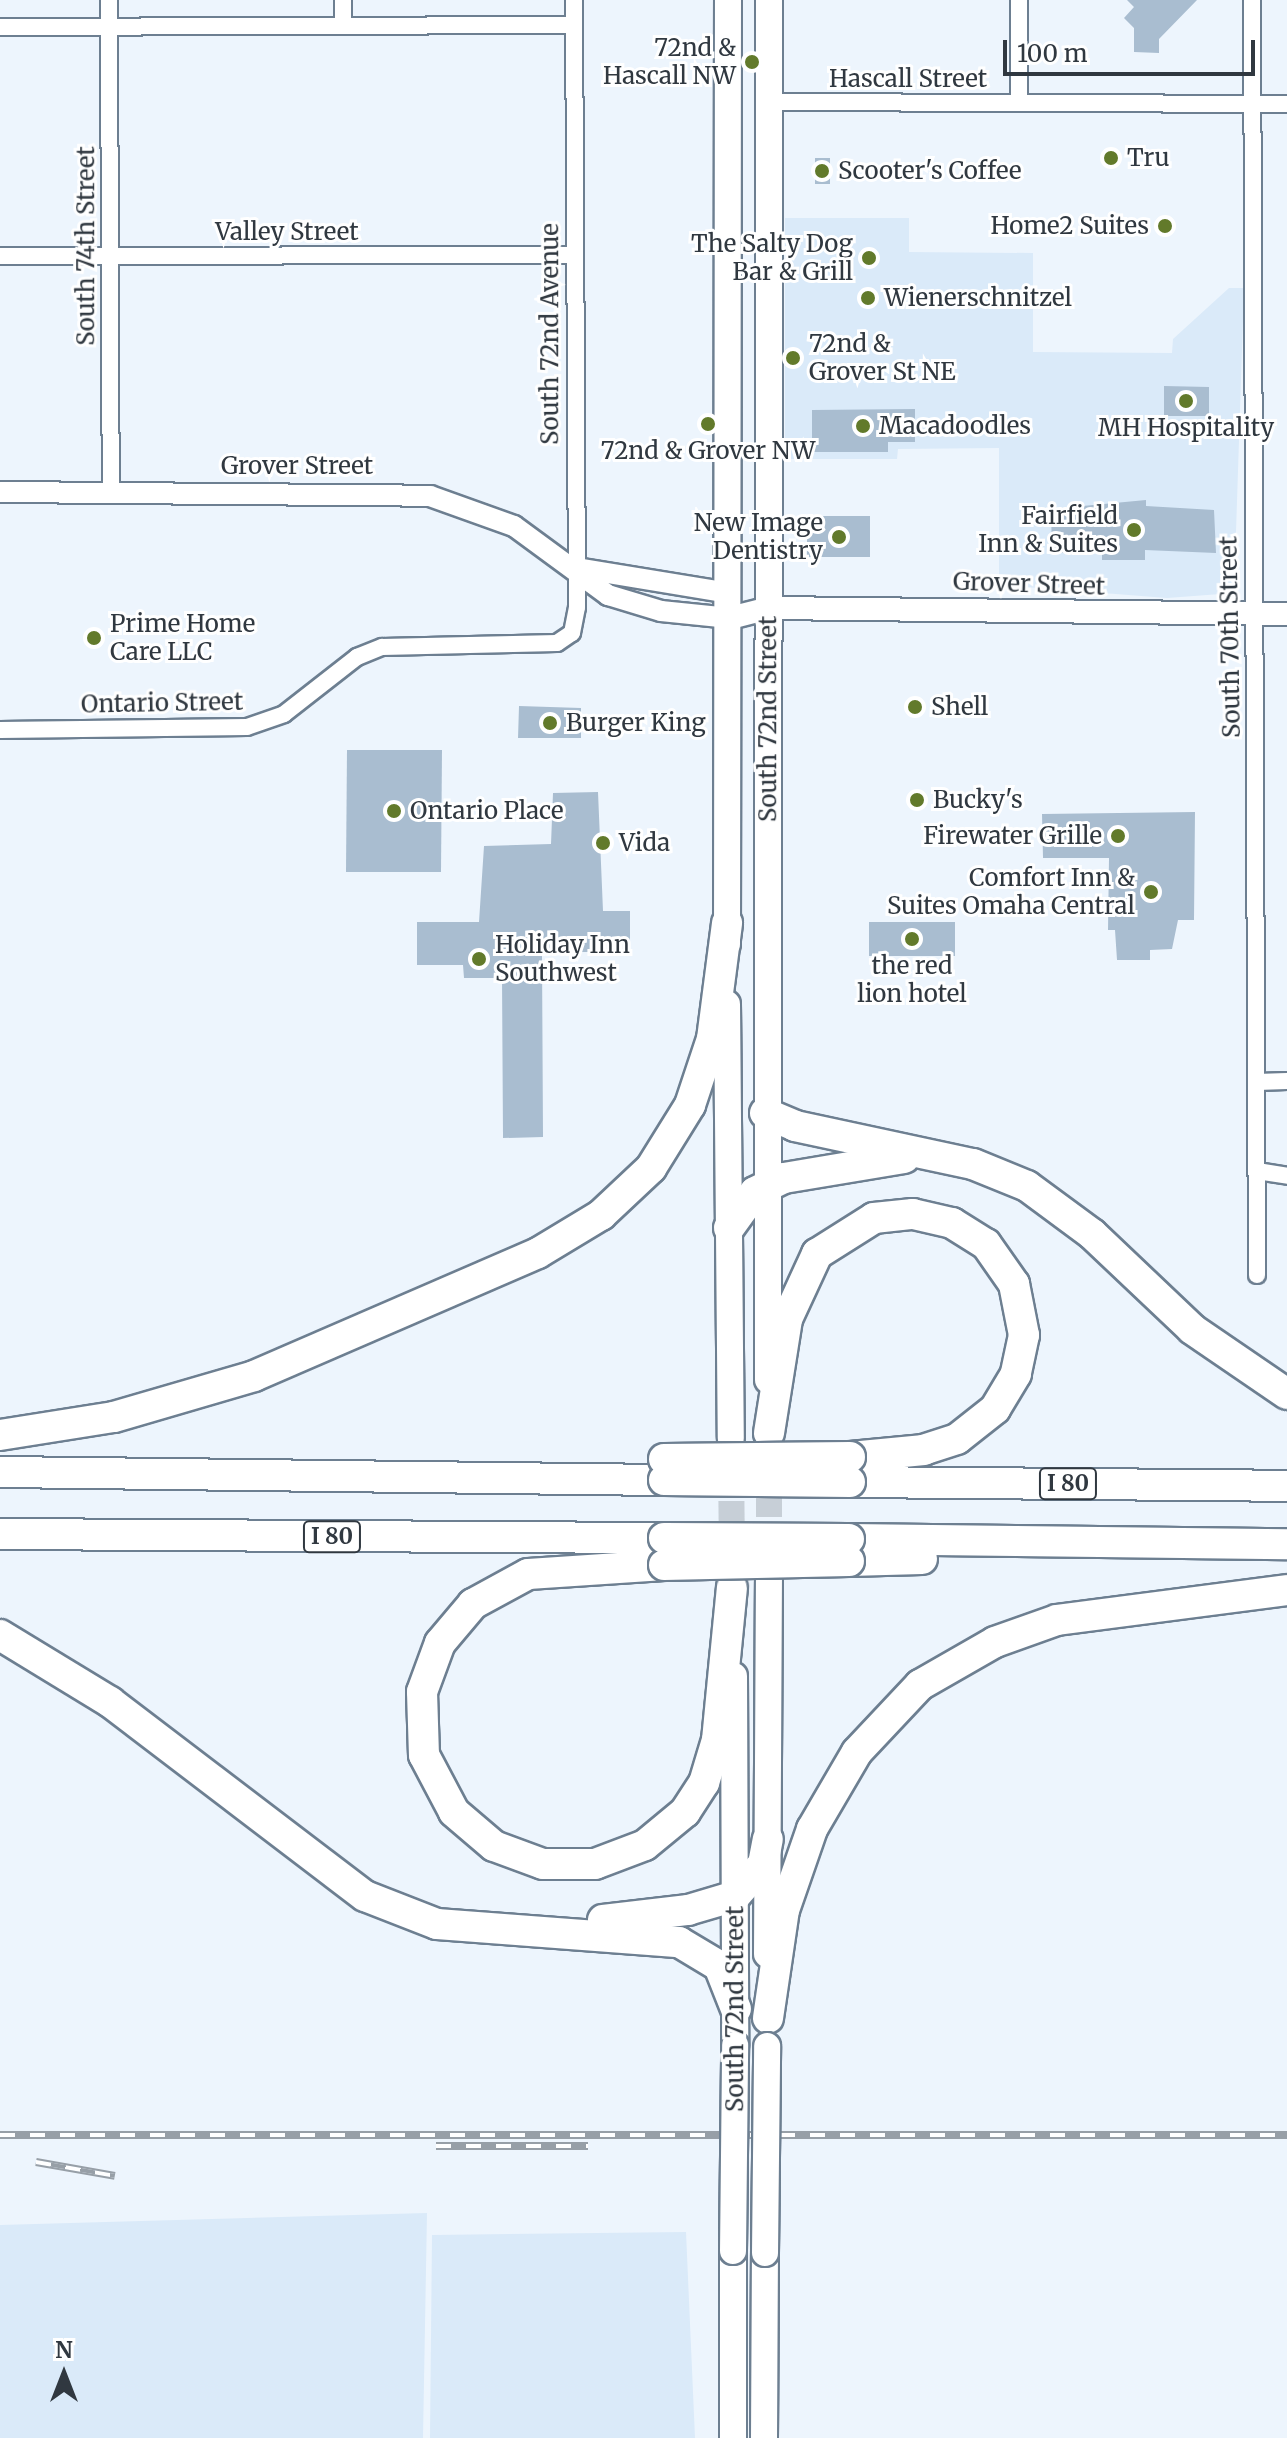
<!DOCTYPE html>
<style>
body{margin:0}
#map{position:relative;width:1287px;height:2438px;overflow:hidden;background:#edf5fd;font-family:Merriweather,serif}
div>[style]{position:absolute}
.built>*{inset:0;background:#daeaf9}
.building>*{inset:0;background:#a9bdd0}
.primary-tunnel>*{height:26px;margin-top:-13px;transform-origin:0;background:repeating-linear-gradient(90deg,#c7cfd7 0 26px,transparent 0 39px)}
.roads{filter:drop-shadow(2px 0 #6d7f91) drop-shadow(-2px 0 #6d7f91) drop-shadow(0 2px #6d7f91) drop-shadow(0 -2px #6d7f91)}
.minor>*{height:16px;margin:-8px;padding:0 8px;transform-origin:8px;border-radius:8px;background:#fff}
.tertiary>*{height:20px;margin:-10px;padding:0 10px;transform-origin:10px;border-radius:10px;background:#fff}
.secondary>*{height:22px;margin:-11px;padding:0 11px;transform-origin:11px;border-radius:11px;background:#fff}
.primary>*{height:26px;margin:-13px;padding:0 13px;transform-origin:13px;border-radius:13px;background:#fff}
.motorway>*{height:30px;margin:-15px;padding:0 15px;transform-origin:15px;border-radius:15px;background:#fff}
.rail>*{height:8px;margin-top:-4px;transform-origin:0;background:repeating-linear-gradient(90deg,#fff 0 15px,#979fa7 0 30px);box-sizing:border-box;border-block:2px solid #979fa7}
.bridges{filter:drop-shadow(2px 0 #6d7f91) drop-shadow(-2px 0 #6d7f91) drop-shadow(0 2px #6d7f91) drop-shadow(0 -2px #6d7f91)}
.primary-bridge>*{height:26px;margin:-13px;padding:0 13px;transform-origin:13px;border-radius:13px;background:#fff}
.motorway-bridge>*{height:30px;margin:-15px;padding:0 15px;transform-origin:15px;border-radius:15px;background:#fff}
.dots>*{width:22px;height:22px;translate:-50% -50%;box-sizing:border-box;border:4px solid #fff;border-radius:50%}
span{translate:-50% -50%;white-space:nowrap;text-align:center;line-height:1.15;-webkit-text-stroke:6px #fff;paint-order:stroke}
.shield-label span{padding:2px 6px;background:#fff;border:2px solid;border-radius:6px;-webkit-text-stroke-width:0}
.shield-label{font-size:22px;color:#303840;font-weight:700}
.poi-label{font-size:24px;color:#303840}
.right{translate:-100% -50%;text-align:right}
.left{translate:0 -50%;text-align:left}
.street-label{font-size:24px;color:#303840}
.north{position:absolute;left:24px;top:2334px;width:80px;height:80px;-webkit-text-stroke:6px #fff;paint-order:stroke;rotate:0deg;font-size:22px;font-weight:700;line-height:32px;text-align:center;color:#303840}
.north::after{content:'';display:block;margin:auto;width:28px;height:36px;background:#303840;clip-path:polygon(50% 0,100% 100%,50% 72%,0 100%)}
.scale{position:absolute;left:1003px;top:40px;width:252px;height:36px;box-sizing:border-box;border:4px solid #303840;border-top:0;padding-left:10px;font-size:24px;line-height:28px;white-space:nowrap;color:#303840;-webkit-text-stroke:6px #fff;paint-order:stroke}
</style>
<div id="map">
<div class="built">
<div style="clip-path:polygon(785px 218px,909px 218px,909px 252px,1033px 253px,1033px 352px,1172px 353px,1173px 339px,1229px 288px,1244px 288px,1234px 593px,1167px 598px,999px 585px,999px 448px,898px 449px,897px 459px,785px 459px)"></div>
<div style="clip-path:polygon(427px 2213px,423px 2438px,0 2438px,0 2225px)"></div>
<div style="clip-path:polygon(686px 2232px,695px 2438px,430px 2438px,432px 2235px)"></div>
</div>
<div class="building">
<div style="clip-path:polygon(1127px 0,1197px 0,1159px 39px,1159px 53px,1134px 52px,1134px 28px,1124px 18px,1134px 7px)"></div>
<div style="clip-path:polygon(815px 158px,830px 158px,830px 184px,815px 184px)"></div>
<div style="clip-path:polygon(1164px 386px,1209px 387px,1209px 416px,1164px 416px)"></div>
<div style="clip-path:polygon(915px 409px,915px 442px,888px 442px,888px 452px,812px 452px,812px 410px)"></div>
<div style="clip-path:polygon(1146px 500px,1146px 506px,1214px 510px,1216px 553px,1145px 550px,1145px 560px,1102px 560px,1102px 552px,1052px 553px,1051px 509px)"></div>
<div style="clip-path:polygon(807px 516px,870px 516px,870px 557px,807px 557px)"></div>
<div style="clip-path:polygon(519px 706px,581px 708px,581px 738px,518px 738px)"></div>
<div style="clip-path:polygon(347px 750px,442px 750px,441px 872px,346px 872px)"></div>
<div style="clip-path:polygon(598px 792px,603px 911px,630px 911px,630px 952px,542px 952px,543px 1137px,503px 1138px,502px 978px,464px 978px,463px 965px,417px 965px,417px 922px,479px 922px,484px 846px,551px 844px,553px 793px)"></div>
<div style="clip-path:polygon(1195px 812px,1194px 920px,1178px 920px,1172px 949px,1150px 950px,1150px 960px,1117px 960px,1115px 930px,1108px 930px,1109px 858px,1043px 858px,1042px 814px)"></div>
<div style="clip-path:polygon(869px 922px,955px 922px,955px 956px,869px 956px)"></div>
</div>
<div class="primary-tunnel">
<div style="left:731px;top:1462px;width:97px;rotate:89.4deg"></div>
<div style="left:769px;top:1556px;width:92px;rotate:-90deg"></div>
</div>
<div class="roads">
<div class="minor">
<div style="left:109px;top:0;width:492px;rotate:89.8deg"></div>
<div style="left:343px;top:0;width:26px;rotate:90deg"></div>
<div style="left:1019px;top:0;width:103px;rotate:90deg"></div>
<div style="left:1252px;top:0;width:1275px;rotate:89.78deg"></div>
<div style="left:0;top:27px;width:574px;rotate:-0.2deg"></div>
<div style="left:770px;top:102px;width:517px;rotate:0.22deg"></div>
<div style="left:0;top:256px;width:574px;rotate:-0.1deg"></div>
<div style="left:0;top:730px;width:247px;rotate:-0.7deg"></div>
<div style="left:247px;top:727px;width:39px;rotate:-19deg"></div>
<div style="left:284px;top:714px;width:93px;rotate:-38deg"></div>
<div style="left:357px;top:657px;width:27px;rotate:-22deg"></div>
<div style="left:382px;top:647px;width:175px;rotate:-1.3deg"></div>
<div style="left:557px;top:643px;width:18px;rotate:-34deg"></div>
<div style="left:572px;top:633px;width:26px;rotate:-79deg"></div>
<div style="left:577px;top:607px;width:607px;rotate:-90.28deg"></div>
<div style="left:1257px;top:1082px;width:30px;rotate:-2deg"></div>
<div style="left:1257px;top:1171px;width:30px;rotate:9deg"></div>
</div>
<div class="tertiary">
<div style="left:0;top:492px;width:430px;rotate:0.5deg"></div>
<div style="left:430px;top:496px;width:89px;rotate:19.7deg"></div>
<div style="left:514px;top:526px;width:117px;rotate:36.3deg"></div>
<div style="left:608px;top:595px;width:55px;rotate:16.8deg"></div>
<div style="left:661px;top:611px;width:69px;rotate:5.8deg"></div>
<div style="left:577px;top:568px;width:155px;rotate:9.3deg"></div>
</div>
<div class="secondary">
<div style="left:730px;top:618px;width:40px;rotate:-14.4deg"></div>
<div style="left:769px;top:608px;width:518px;rotate:0.66deg"></div>
</div>
<div class="primary">
<div style="left:727px;top:944px;width:944px;rotate:-89.94deg"></div>
<div style="left:727px;top:1004px;width:434px;rotate:89.5deg"></div>
<div style="left:768px;top:1380px;width:1380px;rotate:-89.96deg"></div>
<div style="left:734px;top:1676px;width:369px;rotate:89.8deg"></div>
<div style="left:767px;top:1954px;width:374px;rotate:-89.7deg"></div>
<div style="left:733px;top:2438px;width:187px;rotate:-90deg"></div>
<div style="left:764px;top:2438px;width:185px;rotate:-89.7deg"></div>
</div>
<div class="motorway">
<div style="left:765px;top:1113px;width:33px;rotate:23deg"></div>
<div style="left:795px;top:1126px;width:182px;rotate:12.1deg"></div>
<div style="left:973px;top:1164px;width:58px;rotate:22.2deg"></div>
<div style="left:1027px;top:1186px;width:81px;rotate:36.4deg"></div>
<div style="left:1092px;top:1234px;width:138px;rotate:43.5deg"></div>
<div style="left:1192px;top:1329px;width:115px;rotate:34.4deg"></div>
<div style="left:729px;top:1228px;width:44px;rotate:-54.2deg"></div>
<div style="left:755px;top:1192px;width:32px;rotate:-26deg"></div>
<div style="left:784px;top:1178px;width:122px;rotate:-9.5deg"></div>
<div style="left:769px;top:1433px;width:115px;rotate:-81deg"></div>
<div style="left:787px;top:1319px;width:72px;rotate:-65.2deg"></div>
<div style="left:817px;top:1254px;width:67px;rotate:-32.3deg"></div>
<div style="left:874px;top:1218px;width:39px;rotate:-6deg"></div>
<div style="left:913px;top:1214px;width:40px;rotate:13deg"></div>
<div style="left:952px;top:1223px;width:40px;rotate:32deg"></div>
<div style="left:986px;top:1244px;width:49px;rotate:55deg"></div>
<div style="left:1014px;top:1284px;width:52px;rotate:78.9deg"></div>
<div style="left:1024px;top:1335px;width:40px;rotate:102deg"></div>
<div style="left:1016px;top:1374px;width:41px;rotate:121deg"></div>
<div style="left:995px;top:1409px;width:48px;rotate:141.7deg"></div>
<div style="left:957px;top:1439px;width:35px;rotate:162deg"></div>
<div style="left:924px;top:1450px;width:74px;rotate:174.6deg"></div>
<div style="left:0;top:1435px;width:115px;rotate:-9deg"></div>
<div style="left:114px;top:1417px;width:146px;rotate:-16.3deg"></div>
<div style="left:254px;top:1376px;width:309px;rotate:-23.4deg"></div>
<div style="left:538px;top:1253px;width:74px;rotate:-31.1deg"></div>
<div style="left:601px;top:1215px;width:69px;rotate:-43.2deg"></div>
<div style="left:651px;top:1168px;width:74px;rotate:-58.2deg"></div>
<div style="left:690px;top:1105px;width:70px;rotate:-71.6deg"></div>
<div style="left:712px;top:1039px;width:117px;rotate:-82.6deg"></div>
<div style="left:0;top:1472px;width:664px;rotate:0.69deg"></div>
<div style="left:850px;top:1482px;width:437px;rotate:0.5deg"></div>
<div style="left:0;top:1534px;width:664px;rotate:0.35deg"></div>
<div style="left:849px;top:1539px;width:438px;rotate:0.7deg"></div>
<div style="left:849px;top:1561px;width:73px;rotate:-1.6deg"></div>
<div style="left:664px;top:1565px;width:136px;rotate:176.2deg"></div>
<div style="left:528px;top:1574px;width:63px;rotate:151.4deg"></div>
<div style="left:473px;top:1604px;width:51px;rotate:130.2deg"></div>
<div style="left:440px;top:1643px;width:52px;rotate:110.2deg"></div>
<div style="left:422px;top:1692px;width:63px;rotate:88.2deg"></div>
<div style="left:424px;top:1755px;width:64px;rotate:62.2deg"></div>
<div style="left:454px;top:1812px;width:52px;rotate:40.4deg"></div>
<div style="left:494px;top:1846px;width:52px;rotate:20.2deg"></div>
<div style="left:543px;top:1864px;width:52px"></div>
<div style="left:595px;top:1864px;width:53px;rotate:-20.8deg"></div>
<div style="left:645px;top:1845px;width:52px;rotate:-39.5deg"></div>
<div style="left:685px;top:1812px;width:35px;rotate:-57deg"></div>
<div style="left:704px;top:1783px;width:45px;rotate:-73.2deg"></div>
<div style="left:717px;top:1740px;width:153px;rotate:-84.4deg"></div>
<div style="left:0;top:1635px;width:129px;rotate:31.3deg"></div>
<div style="left:110px;top:1702px;width:320px;rotate:37.3deg"></div>
<div style="left:365px;top:1896px;width:77px;rotate:21.3deg"></div>
<div style="left:437px;top:1924px;width:243px;rotate:4.3deg"></div>
<div style="left:679px;top:1942px;width:47px;rotate:31deg"></div>
<div style="left:719px;top:1966px;width:46px;rotate:68.4deg"></div>
<div style="left:603px;top:1920px;width:86px;rotate:-6.7deg"></div>
<div style="left:688px;top:1910px;width:49px;rotate:-16.6deg"></div>
<div style="left:735px;top:1896px;width:43px;rotate:-48.8deg"></div>
<div style="left:763px;top:1864px;width:25px;rotate:-79deg"></div>
<div style="left:768px;top:2018px;width:109px;rotate:-81.6deg"></div>
<div style="left:784px;top:1910px;width:86px;rotate:-70.9deg"></div>
<div style="left:812px;top:1829px;width:89px;rotate:-59.7deg"></div>
<div style="left:857px;top:1752px;width:92px;rotate:-46.8deg"></div>
<div style="left:920px;top:1685px;width:86px;rotate:-29.8deg"></div>
<div style="left:995px;top:1642px;width:66px;rotate:-19.5deg"></div>
<div style="left:1057px;top:1620px;width:232px;rotate:-7.4deg"></div>
</div>
</div>
<div class="rail">
<div style="left:0;top:2135px;width:1287px"></div>
<div style="left:436px;top:2146px;width:152px"></div>
<div style="left:36px;top:2162px;width:80px;rotate:10deg"></div>
</div>
<div class="bridges">
<div class="primary-bridge">
<div style="left:733px;top:2251px;width:206px;rotate:-89.4deg"></div>
<div style="left:765px;top:2253px;width:207px;rotate:-89.4deg"></div>
</div>
<div class="motorway-bridge">
<div style="left:664px;top:1459px;width:186px;rotate:-0.6deg"></div>
<div style="left:664px;top:1480px;width:186px;rotate:0.6deg"></div>
<div style="left:664px;top:1538px;width:185px;rotate:0.3deg"></div>
<div style="left:664px;top:1565px;width:185px;rotate:-1.2deg"></div>
</div>
</div>
<div class="dots">
<div style="left:752px;top:62px;background:#627a2b"></div>
<div style="left:1111px;top:158px;background:#627a2b"></div>
<div style="left:822px;top:171px;background:#627a2b"></div>
<div style="left:1165px;top:226px;background:#627a2b"></div>
<div style="left:869px;top:258px;background:#627a2b"></div>
<div style="left:868px;top:298px;background:#627a2b"></div>
<div style="left:793px;top:358px;background:#627a2b"></div>
<div style="left:1186px;top:401px;background:#627a2b"></div>
<div style="left:708px;top:424px;background:#627a2b"></div>
<div style="left:863px;top:426px;background:#627a2b"></div>
<div style="left:1134px;top:530px;background:#627a2b"></div>
<div style="left:839px;top:537px;background:#627a2b"></div>
<div style="left:94px;top:638px;background:#627a2b"></div>
<div style="left:915px;top:707px;background:#627a2b"></div>
<div style="left:550px;top:723px;background:#627a2b"></div>
<div style="left:917px;top:800px;background:#627a2b"></div>
<div style="left:394px;top:811px;background:#627a2b"></div>
<div style="left:1118px;top:836px;background:#627a2b"></div>
<div style="left:603px;top:843px;background:#627a2b"></div>
<div style="left:1151px;top:892px;background:#627a2b"></div>
<div style="left:912px;top:939px;background:#627a2b"></div>
<div style="left:479px;top:959px;background:#627a2b"></div>
</div>
<div class="shield-label">
<span style="left:1068px;top:1484px">I 80</span>
<span style="left:332px;top:1537px">I 80</span>
</div>
<div class="poi-label">
<span class="right" style="left:736px;top:62px">72nd &amp;<br>Hascall NW</span>
<span class="left" style="left:1127px;top:158px">Tru</span>
<span class="left" style="left:838px;top:171px">Scooter's Coffee</span>
<span class="right" style="left:1149px;top:226px">Home2 Suites</span>
<span class="right" style="left:853px;top:258px">The Salty Dog<br>Bar &amp; Grill</span>
<span class="left" style="left:884px;top:298px">Wienerschnitzel</span>
<span class="left" style="left:809px;top:358px">72nd &amp;<br>Grover St NE</span>
<span class="left" style="left:879px;top:426px">Macadoodles</span>
<span style="left:1186px;top:428px">MH Hospitality</span>
<span style="left:708px;top:451px">72nd &amp; Grover NW</span>
<span class="right" style="left:1118px;top:530px">Fairfield<br>Inn &amp; Suites</span>
<span class="right" style="left:823px;top:537px">New Image<br>Dentistry</span>
<span class="left" style="left:110px;top:638px">Prime Home<br>Care LLC</span>
<span class="left" style="left:931px;top:707px">Shell</span>
<span class="left" style="left:566px;top:723px">Burger King</span>
<span class="left" style="left:933px;top:800px">Bucky's</span>
<span class="left" style="left:410px;top:811px">Ontario Place</span>
<span class="right" style="left:1102px;top:836px">Firewater Grille</span>
<span class="left" style="left:619px;top:843px">Vida</span>
<span class="right" style="left:1135px;top:892px">Comfort Inn &amp;<br>Suites Omaha Central</span>
<span class="left" style="left:495px;top:959px">Holiday Inn<br>Southwest</span>
<span style="left:912px;top:980px">the red<br>lion hotel</span>
</div>
<div class="street-label">
<span style="left:908px;top:79px">Hascall Street</span>
<span style="left:287px;top:232px">Valley Street</span>
<span style="left:86px;top:246px;rotate:-90deg">South 74th Street</span>
<span style="left:550px;top:334px;rotate:-90deg">South 72nd Avenue</span>
<span style="left:297px;top:466px">Grover Street</span>
<span style="left:1029px;top:584px;rotate:2deg">Grover Street</span>
<span style="left:1230px;top:637px;rotate:-91deg">South 70th Street</span>
<span style="left:162px;top:703px;rotate:-1deg">Ontario Street</span>
<span style="left:768px;top:719px;rotate:-90deg">South 72nd Street</span>
<span style="left:735px;top:2009px;rotate:-90deg">South 72nd Street</span>
</div>
<div class="north">N</div>
<div class="scale">100 m</div>
</div>
